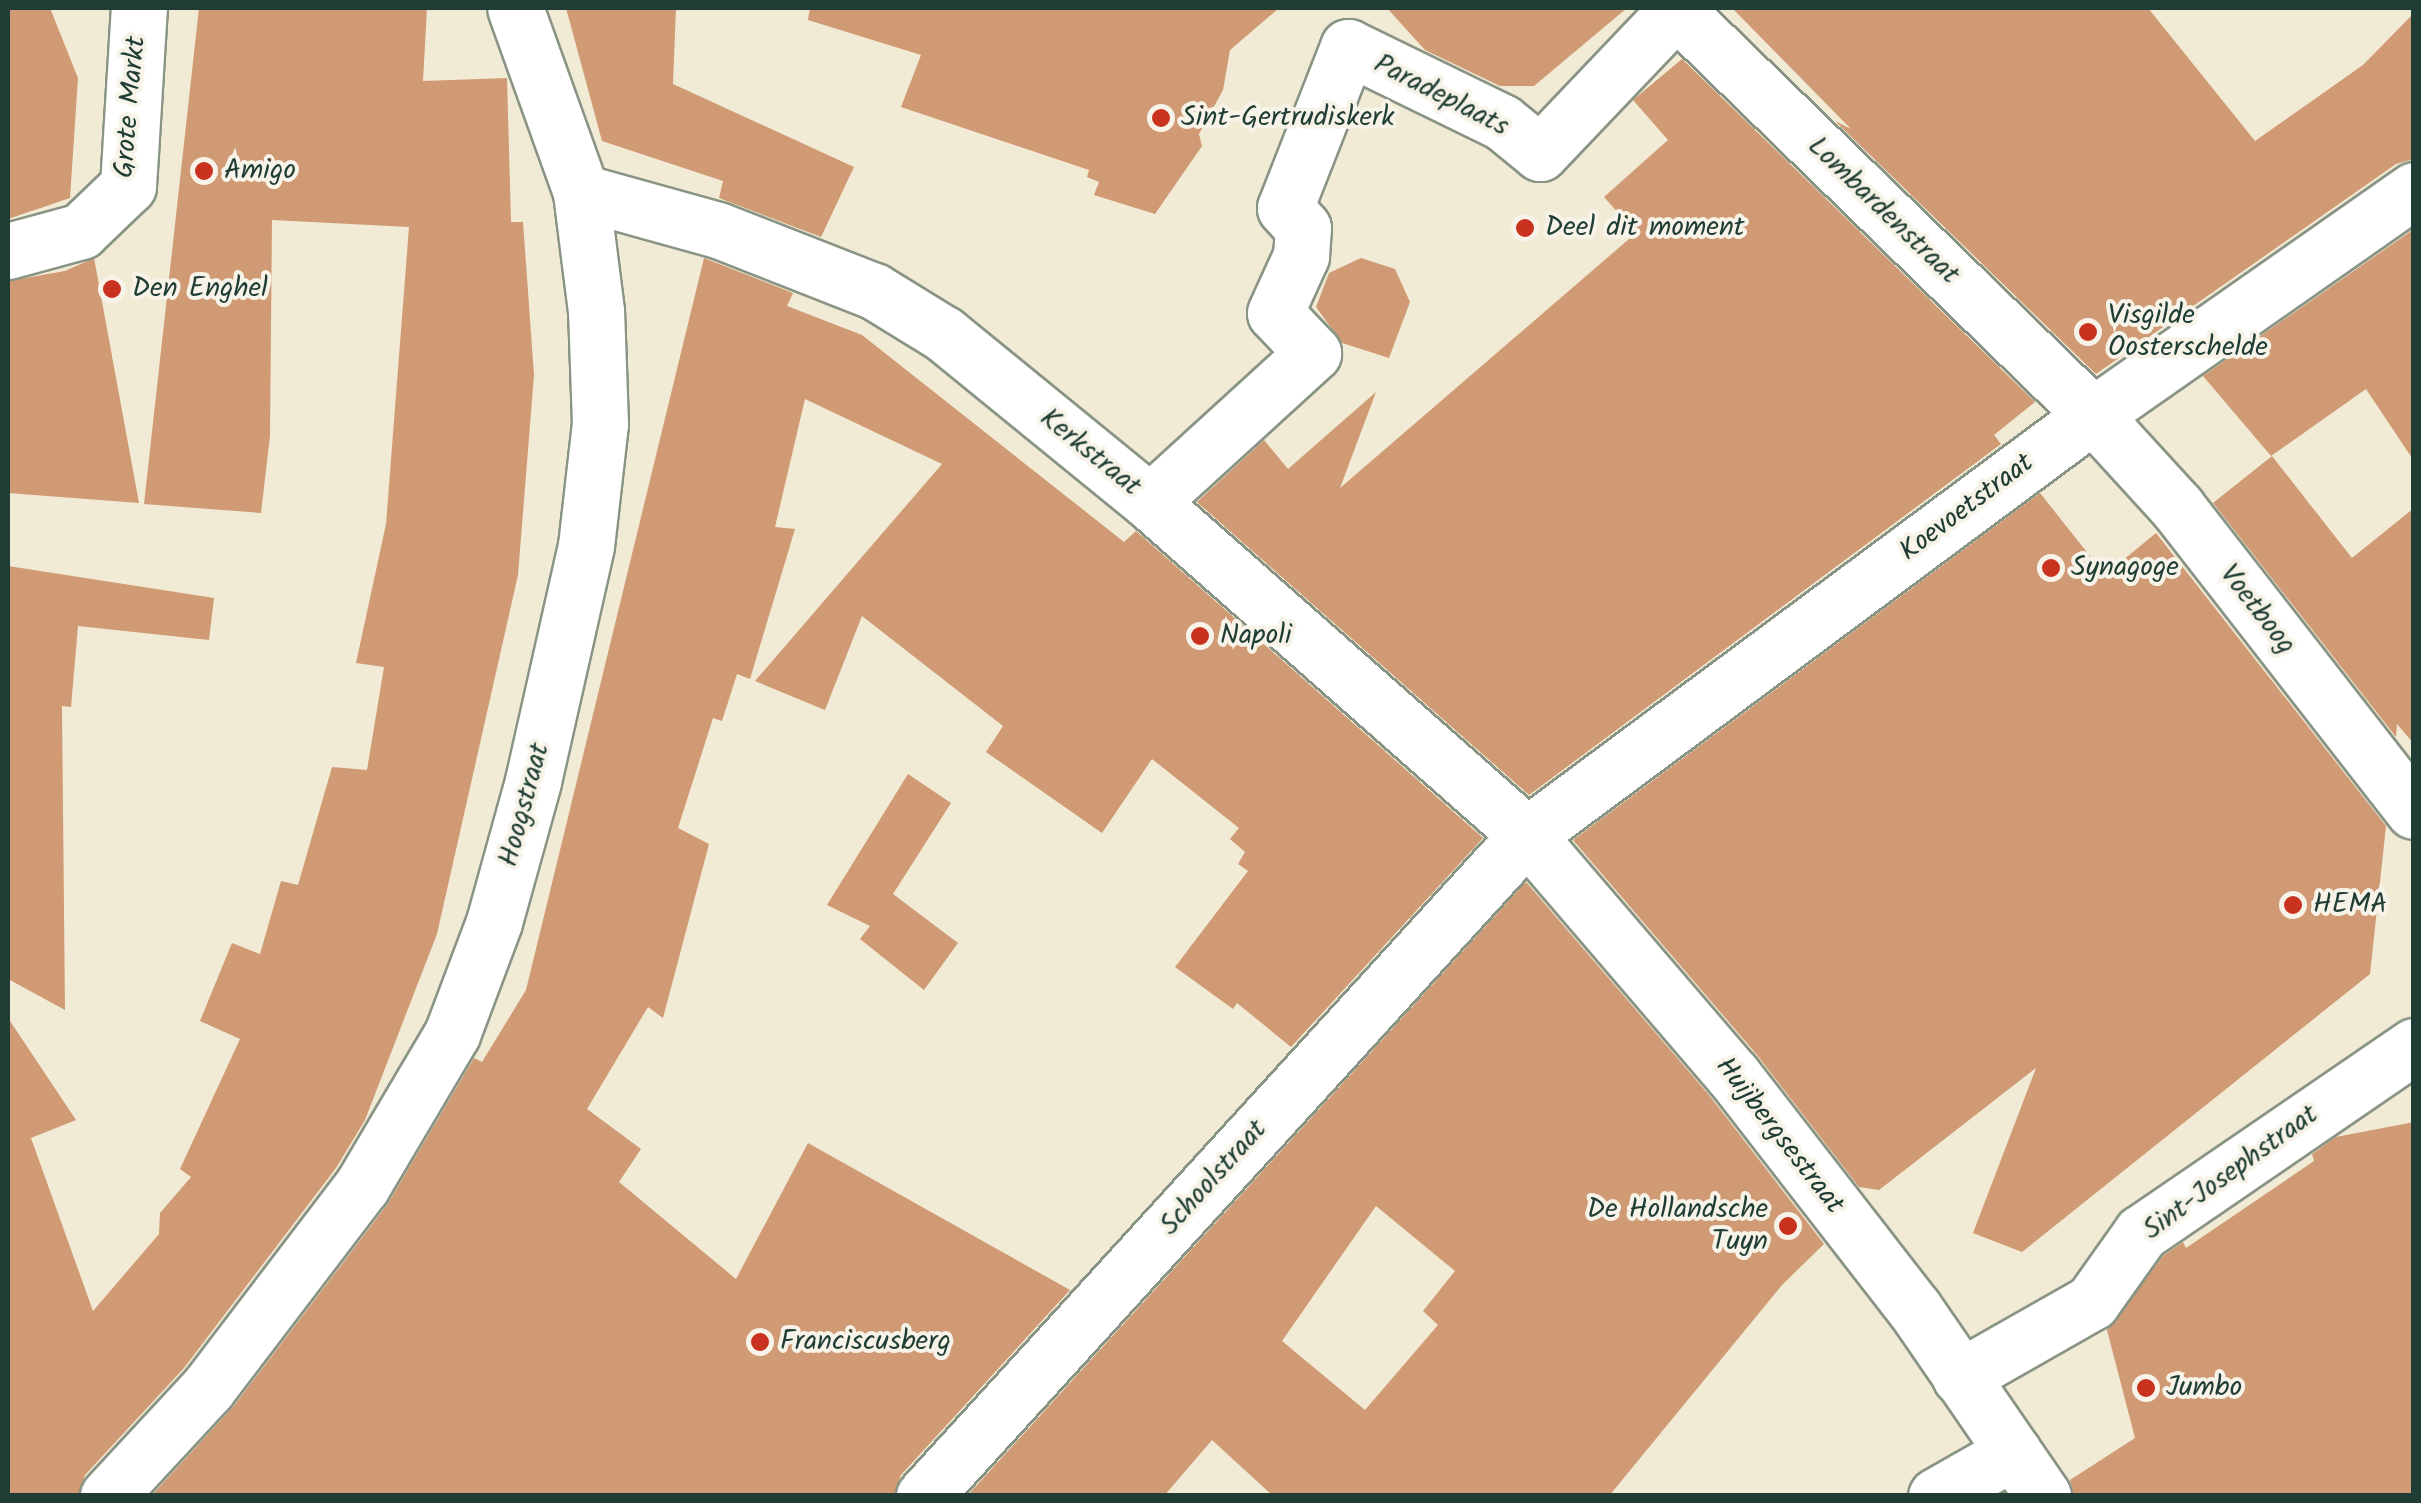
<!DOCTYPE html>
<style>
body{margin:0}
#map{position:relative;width:2421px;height:1503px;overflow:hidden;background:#f1ead5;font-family:Kalam,sans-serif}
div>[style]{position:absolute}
.building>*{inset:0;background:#cf9a74}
.roads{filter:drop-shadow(2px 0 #889484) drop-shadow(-2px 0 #889484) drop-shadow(0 2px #889484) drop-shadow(0 -2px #889484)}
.minor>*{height:55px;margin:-27.5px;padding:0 27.5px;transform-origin:27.5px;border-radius:27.5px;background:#fff}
.dots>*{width:28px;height:28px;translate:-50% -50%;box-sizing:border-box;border:5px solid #f7f3e8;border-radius:50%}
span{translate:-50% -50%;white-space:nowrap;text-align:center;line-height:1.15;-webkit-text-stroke:8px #f7f3e8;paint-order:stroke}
.street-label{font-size:28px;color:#1f3d34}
.poi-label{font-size:28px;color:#1f3d34}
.left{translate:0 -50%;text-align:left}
.right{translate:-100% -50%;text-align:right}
.frame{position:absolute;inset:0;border:10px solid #1f3d34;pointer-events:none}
</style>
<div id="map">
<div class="building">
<div style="clip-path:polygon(8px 8px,50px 8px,78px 78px,70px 198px,8px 219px)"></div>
<div style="clip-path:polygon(199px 8px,427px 8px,423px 81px,507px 78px,511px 222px,523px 222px,534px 375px,518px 575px,437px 934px,365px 1120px,336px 1168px,184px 1368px,85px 1475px,78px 1496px,8px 1496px,8px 1018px,76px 1120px,31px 1138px,93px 1311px,159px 1234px,160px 1213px,191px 1177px,180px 1169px,240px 1039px,200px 1021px,232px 943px,260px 954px,281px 881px,298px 885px,332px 767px,367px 770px,384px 667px,356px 663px,386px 524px,409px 227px,272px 220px,270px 436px,261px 513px,144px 504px)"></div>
<div style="clip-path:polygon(566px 8px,676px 8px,673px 84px,854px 167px,821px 237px,719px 198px,723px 181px,602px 141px)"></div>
<div style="clip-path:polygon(810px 8px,1279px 8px,1230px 50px,1223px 90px,1199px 134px,1202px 146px,1155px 214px,1094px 195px,1099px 182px,1087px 177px,1089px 170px,901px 107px,921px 55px,808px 20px)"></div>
<div style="clip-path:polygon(1387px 8px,1627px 8px,1534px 86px,1500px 86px,1425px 50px)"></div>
<div style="clip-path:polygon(1732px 8px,2148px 8px,2255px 141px,2363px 65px,2414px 13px,2414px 159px,2396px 164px,2096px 374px,1835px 121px,1851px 129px)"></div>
<div style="clip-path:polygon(1682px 59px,2035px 402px,1994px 435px,2001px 444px,1529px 795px,1197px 502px,1264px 440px,1288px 469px,1376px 392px,1340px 488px,1636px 233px,1604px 197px,1668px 140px,1633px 100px)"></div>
<div style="clip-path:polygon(2414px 229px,2414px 461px,2366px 389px,2271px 456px,2203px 376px)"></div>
<div style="clip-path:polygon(94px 258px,139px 503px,8px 493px,8px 281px,65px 271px)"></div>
<div style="clip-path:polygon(704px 258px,793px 293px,787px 306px,862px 335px,1124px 542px,1136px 531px,1483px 838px,1291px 1047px,1237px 1003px,1233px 1009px,1175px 967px,1248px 871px,1238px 864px,1245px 852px,1230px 839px,1239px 828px,1152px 759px,1102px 833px,986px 752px,1003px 726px,862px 616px,825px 710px,755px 681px,942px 464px,805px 399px,775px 527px,795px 529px,750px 679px,737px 674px,722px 721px,713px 718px,678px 828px,709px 844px,663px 1018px,648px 1007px,587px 1109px,641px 1149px,619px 1182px,736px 1279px,808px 1143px,1070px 1290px,901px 1475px,894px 1496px,151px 1496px,233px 1407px,387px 1205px,474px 1058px,482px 1062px,526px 990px)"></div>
<div style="clip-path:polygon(1361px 258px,1395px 269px,1410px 302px,1389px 358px,1342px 343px,1316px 307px,1329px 273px)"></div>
<div style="clip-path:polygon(2272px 456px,2352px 558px,2414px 508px,2414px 744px,2397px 724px,2396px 737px,2213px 503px)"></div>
<div style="clip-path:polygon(2040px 493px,2105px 575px,2156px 533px,2386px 826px,2370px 974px,2022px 1252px,1973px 1233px,2036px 1068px,1879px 1190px,1859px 1187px,1757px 1055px,1573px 840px)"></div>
<div style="clip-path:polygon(8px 566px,214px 598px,209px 640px,78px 626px,71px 707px,62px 706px,65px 1010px,8px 979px)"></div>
<div style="clip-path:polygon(908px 774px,951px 803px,893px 894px,958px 943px,924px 990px,860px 939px,870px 926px,827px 905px)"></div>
<div style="clip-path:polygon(evenodd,1526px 882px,1709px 1095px,1824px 1244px,1782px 1285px,1609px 1496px,1273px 1496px,1212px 1440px,1164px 1496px,967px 1496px,1526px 882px,1376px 1206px,1455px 1271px,1423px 1311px,1438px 1325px,1365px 1410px,1282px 1341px,1376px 1206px)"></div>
<div style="clip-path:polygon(2414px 1122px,2414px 1496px,2074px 1496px,2070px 1480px,2135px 1438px,2107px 1330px,2163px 1256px,2183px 1242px,2186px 1248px,2314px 1161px,2312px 1154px,2336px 1137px)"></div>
</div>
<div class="roads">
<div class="minor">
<div style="left:1674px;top:8px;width:584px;rotate:44.17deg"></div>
<div style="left:2093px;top:415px;width:125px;rotate:47.6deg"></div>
<div style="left:2177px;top:507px;width:385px;rotate:52.1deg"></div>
<div style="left:581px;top:192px;width:142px;rotate:15.5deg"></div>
<div style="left:718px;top:230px;width:168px;rotate:21.4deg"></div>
<div style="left:874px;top:291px;width:82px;rotate:31.6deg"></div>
<div style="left:944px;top:334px;width:266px;rotate:39.2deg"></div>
<div style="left:1150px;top:502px;width:503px;rotate:41.45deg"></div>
<div style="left:1527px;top:835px;width:316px;rotate:49.4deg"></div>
<div style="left:1733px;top:1075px;width:295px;rotate:52.2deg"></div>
<div style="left:1914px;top:1308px;width:228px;rotate:55.5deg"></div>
<div style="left:8px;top:251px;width:76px;rotate:-15.3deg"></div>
<div style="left:81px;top:231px;width:65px;rotate:-43.8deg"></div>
<div style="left:128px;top:186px;width:178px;rotate:-86.5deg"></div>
<div style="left:1150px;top:502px;width:221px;rotate:-42.4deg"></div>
<div style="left:1313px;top:353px;width:55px;rotate:-133.5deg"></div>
<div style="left:1275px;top:313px;width:63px;rotate:-65.5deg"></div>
<div style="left:1301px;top:256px;width:28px;rotate:-86deg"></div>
<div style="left:1303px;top:228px;width:27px;rotate:-132deg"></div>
<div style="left:1285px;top:208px;width:173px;rotate:-68.6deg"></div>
<div style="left:1348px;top:47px;width:171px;rotate:26deg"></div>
<div style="left:1502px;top:122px;width:49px;rotate:39.2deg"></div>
<div style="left:1540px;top:153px;width:197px;rotate:-46.4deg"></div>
<div style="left:1527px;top:835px;width:705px;rotate:-36.58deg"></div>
<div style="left:2093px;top:415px;width:392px;rotate:-35deg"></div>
<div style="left:1960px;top:1377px;width:152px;rotate:-29.6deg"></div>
<div style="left:2092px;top:1302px;width:85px;rotate:-54.6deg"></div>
<div style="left:2141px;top:1233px;width:331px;rotate:-34.4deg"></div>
<div style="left:108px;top:1496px;width:147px;rotate:-47.2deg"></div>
<div style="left:208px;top:1388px;width:254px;rotate:-52.7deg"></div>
<div style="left:362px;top:1186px;width:177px;rotate:-59.4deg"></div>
<div style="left:452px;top:1034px;width:120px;rotate:-69.4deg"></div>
<div style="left:494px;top:922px;width:146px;rotate:-74.5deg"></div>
<div style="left:533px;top:781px;width:241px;rotate:-77.3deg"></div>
<div style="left:586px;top:546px;width:123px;rotate:-83.5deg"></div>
<div style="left:600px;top:424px;width:113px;rotate:-92deg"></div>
<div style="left:596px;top:311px;width:120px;rotate:-97.2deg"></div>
<div style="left:581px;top:192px;width:195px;rotate:-109.7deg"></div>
<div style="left:924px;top:1496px;width:861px;rotate:-47.64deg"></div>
<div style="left:1936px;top:1496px;width:89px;rotate:-29.7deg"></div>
</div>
</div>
<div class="dots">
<div style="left:1161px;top:118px;background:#c8321e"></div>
<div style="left:204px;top:171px;background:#c8321e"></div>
<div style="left:1525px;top:228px;background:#c8321e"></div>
<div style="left:112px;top:289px;background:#c8321e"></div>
<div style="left:2088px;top:332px;background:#c8321e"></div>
<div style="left:2051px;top:568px;background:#c8321e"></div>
<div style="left:1200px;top:636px;background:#c8321e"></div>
<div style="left:2293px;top:905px;background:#c8321e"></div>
<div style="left:1788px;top:1226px;background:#c8321e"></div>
<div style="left:760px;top:1342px;background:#c8321e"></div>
<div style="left:2146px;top:1388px;background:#c8321e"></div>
</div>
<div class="street-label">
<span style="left:1441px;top:96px;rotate:27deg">Paradeplaats</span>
<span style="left:131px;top:107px;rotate:-85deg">Grote Markt</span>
<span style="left:1883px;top:211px;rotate:44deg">Lombardenstraat</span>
<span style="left:1090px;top:453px;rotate:39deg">Kerkstraat</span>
<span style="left:1967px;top:508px;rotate:-37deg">Koevoetstraat</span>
<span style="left:2257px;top:610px;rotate:52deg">Voetboog</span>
<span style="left:525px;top:805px;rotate:-75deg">Hoogstraat</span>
<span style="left:1779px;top:1136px;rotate:52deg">Huijbergsestraat</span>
<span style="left:2231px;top:1173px;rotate:-36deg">Sint-Josephstraat</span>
<span style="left:1214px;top:1178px;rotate:-48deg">Schoolstraat</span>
</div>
<div class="poi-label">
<span class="left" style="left:1181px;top:118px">Sint-Gertrudiskerk</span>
<span class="left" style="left:224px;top:171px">Amigo</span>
<span class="left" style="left:1545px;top:228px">Deel dit moment</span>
<span class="left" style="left:132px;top:289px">Den Enghel</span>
<span class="left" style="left:2108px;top:332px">Visgilde<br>Oosterschelde</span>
<span class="left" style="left:2071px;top:568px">Synagoge</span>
<span class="left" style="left:1220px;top:636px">Napoli</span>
<span class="left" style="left:2313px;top:905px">HEMA</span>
<span class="right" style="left:1768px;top:1226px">De Hollandsche<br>Tuyn</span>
<span class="left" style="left:780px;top:1342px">Franciscusberg</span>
<span class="left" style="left:2166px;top:1388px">Jumbo</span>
</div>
<div class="frame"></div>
</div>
